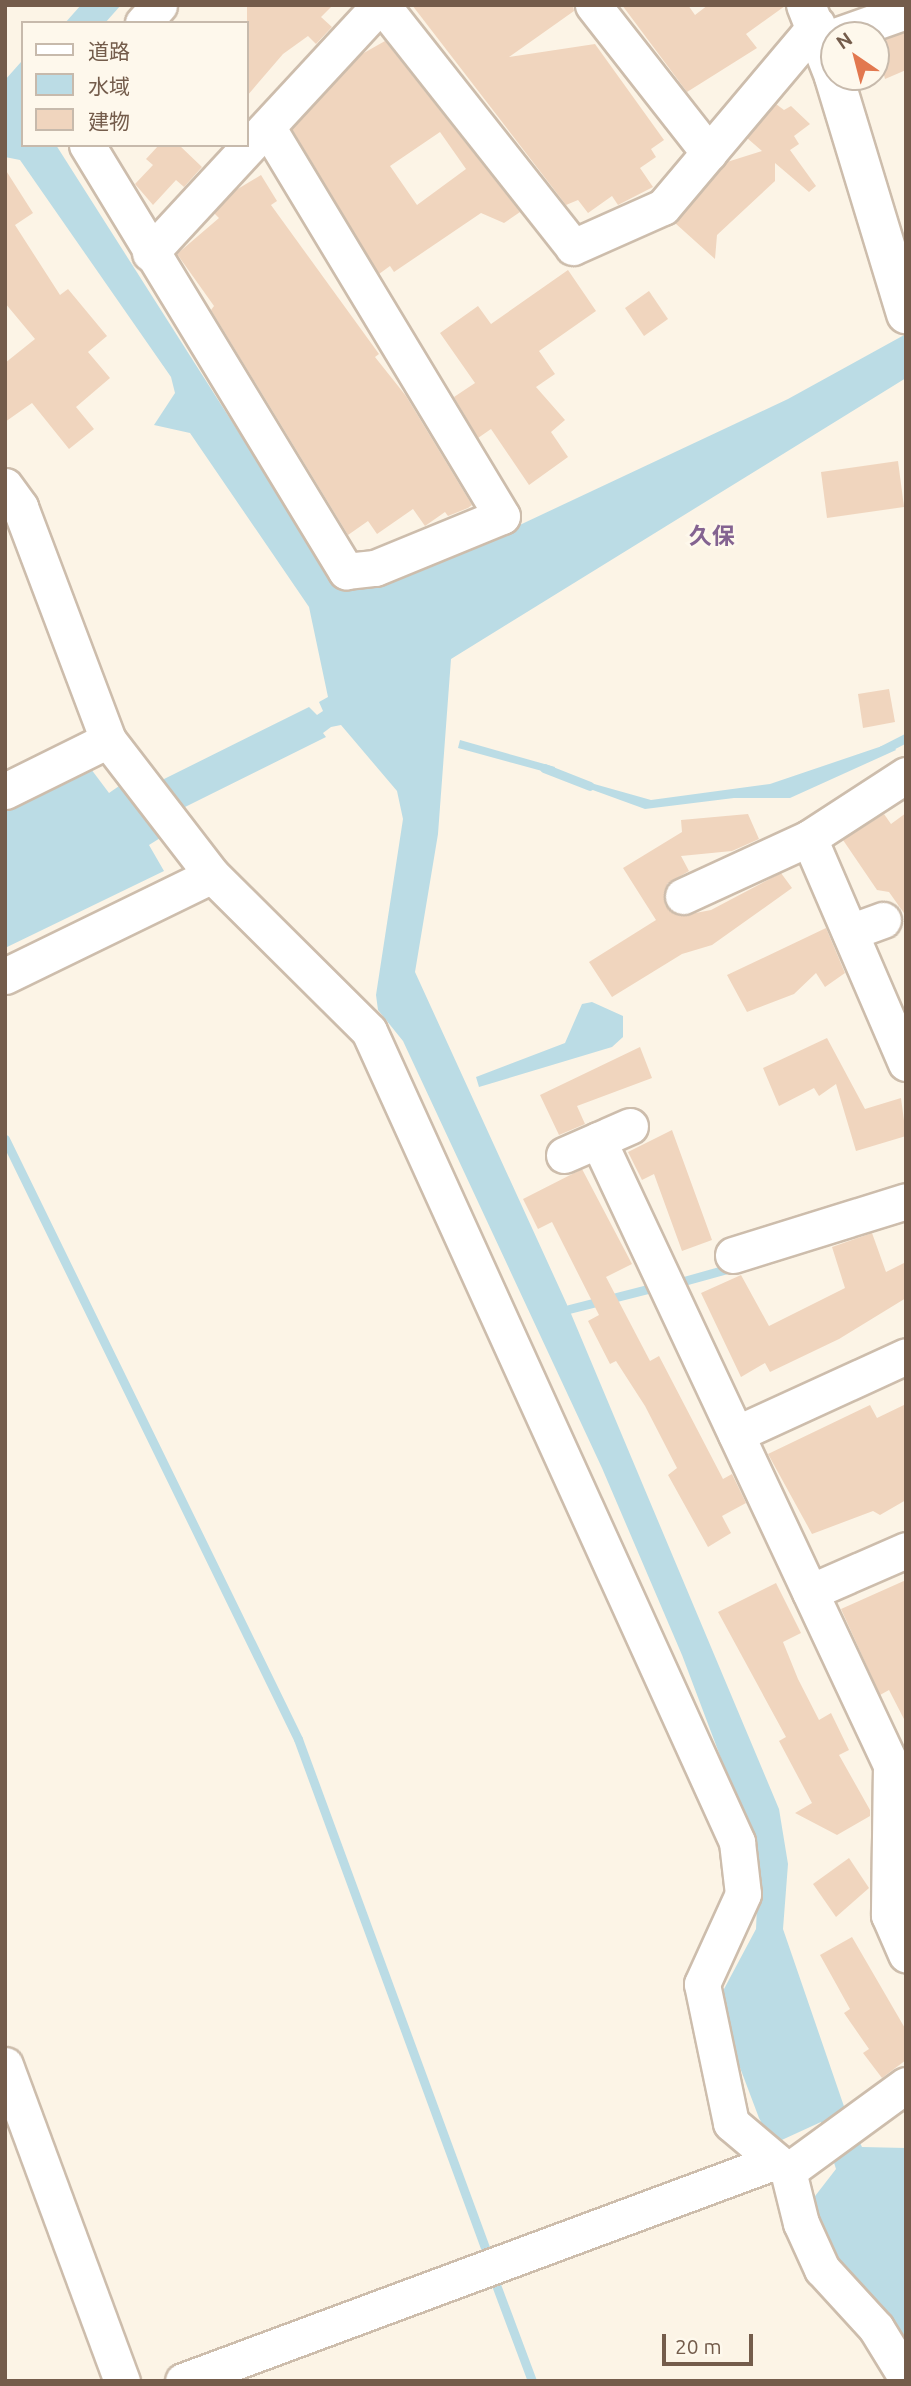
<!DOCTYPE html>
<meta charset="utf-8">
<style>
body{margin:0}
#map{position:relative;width:911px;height:2386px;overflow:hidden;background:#fcf4e6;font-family:Ubuntu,"Noto Sans JP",sans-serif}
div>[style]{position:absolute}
.water>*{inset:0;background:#bbdce5}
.stream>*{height:9px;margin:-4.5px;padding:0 4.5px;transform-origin:4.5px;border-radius:4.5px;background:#bbdce5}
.building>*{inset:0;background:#f0d5be}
.roads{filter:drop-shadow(2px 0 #cdbdac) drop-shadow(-2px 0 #cdbdac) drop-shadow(0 2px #cdbdac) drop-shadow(0 -2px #cdbdac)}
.street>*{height:35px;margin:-17.5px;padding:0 17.5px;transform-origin:17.5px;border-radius:17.5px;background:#fff}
.secondary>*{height:38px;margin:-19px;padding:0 19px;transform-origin:19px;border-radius:19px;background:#fff}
span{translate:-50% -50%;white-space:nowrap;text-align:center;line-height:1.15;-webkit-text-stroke:5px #fef8ec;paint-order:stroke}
.neighbourhood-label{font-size:23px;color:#846391;font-weight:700}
.frame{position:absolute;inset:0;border:7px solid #745c4b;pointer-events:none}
.legend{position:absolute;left:21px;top:21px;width:228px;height:126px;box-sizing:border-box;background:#fef8ec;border:2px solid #c7baac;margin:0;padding:9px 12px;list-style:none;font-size:21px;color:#745c4b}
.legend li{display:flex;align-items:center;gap:14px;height:35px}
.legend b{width:35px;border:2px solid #c7baac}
.north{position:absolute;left:820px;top:21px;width:70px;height:70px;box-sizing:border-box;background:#fef8ec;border:2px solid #c7baac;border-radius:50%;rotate:325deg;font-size:19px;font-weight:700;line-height:28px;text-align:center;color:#745c4b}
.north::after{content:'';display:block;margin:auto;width:24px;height:32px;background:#e2784f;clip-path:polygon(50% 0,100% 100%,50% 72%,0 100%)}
.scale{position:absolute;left:662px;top:2334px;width:91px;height:32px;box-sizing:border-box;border:4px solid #745c4b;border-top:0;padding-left:9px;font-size:21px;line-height:24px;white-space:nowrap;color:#745c4b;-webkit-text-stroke:5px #fef8ec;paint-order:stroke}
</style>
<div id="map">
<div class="water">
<div style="clip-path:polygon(81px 5px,121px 5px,105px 23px,65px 23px)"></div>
<div style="clip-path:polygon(21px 62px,23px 145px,56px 145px,337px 587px,381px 586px,477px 545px,788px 399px,906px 334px,906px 378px,451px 659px,438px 834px,415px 972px,569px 1309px,779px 1809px,788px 1864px,783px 1929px,848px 2118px,862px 2147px,906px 2148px,906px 2348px,878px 2302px,833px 2263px,812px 2200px,836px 2169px,821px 2122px,773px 2144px,759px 2118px,716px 2004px,756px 1929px,759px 1859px,682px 1655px,602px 1468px,403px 1041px,378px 1010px,376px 995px,403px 819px,397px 791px,341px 725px,331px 727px,323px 733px,326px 737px,179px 810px,165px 835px,149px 845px,164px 871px,5px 948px,5px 811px,91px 769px,109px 793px,122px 784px,154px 784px,309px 707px,317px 715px,323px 711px,319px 702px,328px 697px,309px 607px,190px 433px,154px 425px,175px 393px,171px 377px,20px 160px,5px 157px,5px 80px)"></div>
<div style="clip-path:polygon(460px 740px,555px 767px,553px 774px,458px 748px)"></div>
<div style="clip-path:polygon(891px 743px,896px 750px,790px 798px,734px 798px,645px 809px,579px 785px,580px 780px,651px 800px,770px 784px)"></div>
<div style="clip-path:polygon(592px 1002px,623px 1016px,623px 1037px,612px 1047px,479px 1087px,476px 1077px,565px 1043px,582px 1004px)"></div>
</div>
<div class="stream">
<div style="left:882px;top:750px;width:27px;rotate:-27deg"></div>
<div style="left:544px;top:768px;width:49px;rotate:21.4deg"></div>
<div style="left:5px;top:1139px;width:668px;rotate:63.97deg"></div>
<div style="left:298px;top:1739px;width:548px;rotate:69.81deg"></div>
<div style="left:673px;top:1284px;width:63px;rotate:-15.6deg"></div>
<div style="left:569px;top:1309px;width:93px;rotate:-14.3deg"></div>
<div style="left:495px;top:2282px;width:106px;rotate:69.5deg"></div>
</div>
<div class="building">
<div style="clip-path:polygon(247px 5px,333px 5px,321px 17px,332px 27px,316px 44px,308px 36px,283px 54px,247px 96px)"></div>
<div style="clip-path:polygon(412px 5px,573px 5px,574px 11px,509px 57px,595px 44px,664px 140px,651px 149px,656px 157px,640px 168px,653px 187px,618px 205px,612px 196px,588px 213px,578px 200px,566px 205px)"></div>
<div style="clip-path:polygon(622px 5px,688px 5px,695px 15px,708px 5px,785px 6px,746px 34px,757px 48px,687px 92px)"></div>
<div style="clip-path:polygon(906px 32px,906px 70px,885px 79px,876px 43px)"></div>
<div style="clip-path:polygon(evenodd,385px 41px,520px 212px,504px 223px,481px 213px,394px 272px,390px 266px,379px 274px,292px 129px,362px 54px,385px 41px,440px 132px,466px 169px,417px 205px,390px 166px,440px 132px)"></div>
<div style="clip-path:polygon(776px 104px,784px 110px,791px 106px,810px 124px,794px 136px,799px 144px,790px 150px,816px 186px,809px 192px,775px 163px,775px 181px,717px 235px,715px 259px,675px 223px,727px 162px,762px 151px,747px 138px)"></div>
<div style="clip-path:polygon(159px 145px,179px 145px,202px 167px,184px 187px,176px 180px,153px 205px,135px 184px,153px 165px,146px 159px)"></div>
<div style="clip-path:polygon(5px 169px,33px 213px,15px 225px,60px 295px,68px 289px,107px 336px,88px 352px,110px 378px,76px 407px,94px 429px,69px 449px,32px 403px,5px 422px,5px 363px,35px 339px,5px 303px)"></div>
<div style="clip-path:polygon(261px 175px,277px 201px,271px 205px,379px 354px,375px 357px,406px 396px,472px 505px,468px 508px,448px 516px,445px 512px,425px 526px,413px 509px,377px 534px,368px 521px,348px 535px,211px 310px,214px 306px,177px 254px,219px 218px,214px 213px,236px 190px)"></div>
<div style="clip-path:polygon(568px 270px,596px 311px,539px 351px,555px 374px,536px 387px,565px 420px,551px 432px,568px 457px,529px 485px,491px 429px,478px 438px,454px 397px,475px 383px,440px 333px,478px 306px,491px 324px)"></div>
<div style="clip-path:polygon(649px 291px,668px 319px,644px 336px,625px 308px)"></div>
<div style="clip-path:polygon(898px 461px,904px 507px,827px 518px,821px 472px)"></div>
<div style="clip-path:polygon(889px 689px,895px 722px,863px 728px,858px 694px)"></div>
<div style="clip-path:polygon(906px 813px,906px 916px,889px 892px,877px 890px,843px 840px,884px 814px,891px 824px)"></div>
<div style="clip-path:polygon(748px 814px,759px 839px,732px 851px,681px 856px,689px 871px,667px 884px,665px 905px,680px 916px,711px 910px,781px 873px,792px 888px,712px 945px,682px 954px,612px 997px,589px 962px,656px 920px,623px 868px,682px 832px,681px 820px)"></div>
<div style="clip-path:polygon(826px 928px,845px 973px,825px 987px,816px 973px,794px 994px,747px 1012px,727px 975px)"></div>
<div style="clip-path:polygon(827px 1038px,865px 1109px,901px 1098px,906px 1136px,856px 1151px,836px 1084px,819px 1096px,814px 1088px,779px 1106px,763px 1068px)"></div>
<div style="clip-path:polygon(640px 1047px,652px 1078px,577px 1106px,585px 1124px,559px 1135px,540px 1095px)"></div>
<div style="clip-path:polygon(672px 1130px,712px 1240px,682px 1251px,654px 1174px,642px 1180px,628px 1152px)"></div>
<div style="clip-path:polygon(582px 1169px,632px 1264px,606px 1277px,650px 1361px,659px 1356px,723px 1479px,732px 1474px,746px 1503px,722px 1516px,731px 1533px,708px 1547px,668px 1475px,677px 1468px,645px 1406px,616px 1361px,610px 1364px,588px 1321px,599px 1315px,552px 1222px,538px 1229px,523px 1199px)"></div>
<div style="clip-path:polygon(872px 1233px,886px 1272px,906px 1262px,906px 1298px,839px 1339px,770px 1372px,765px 1363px,741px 1377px,701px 1293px,741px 1275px,769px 1326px,845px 1288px,832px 1247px)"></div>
<div style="clip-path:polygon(906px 1404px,906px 1500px,880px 1515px,873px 1511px,812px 1534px,768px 1454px,870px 1405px,877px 1418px)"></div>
<div style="clip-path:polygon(906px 1580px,906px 1723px,889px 1690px,880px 1695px,841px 1609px)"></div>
<div style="clip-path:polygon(776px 1583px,801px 1633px,783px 1642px,798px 1679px,819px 1720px,831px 1713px,849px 1750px,839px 1755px,870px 1810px,870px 1816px,837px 1835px,795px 1813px,812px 1803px,779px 1741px,786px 1737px,718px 1612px)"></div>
<div style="clip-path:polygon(849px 1858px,869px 1888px,836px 1917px,813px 1884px)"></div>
<div style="clip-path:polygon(852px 1937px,906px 2030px,906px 2060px,882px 2078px,863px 2053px,869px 2049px,844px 2013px,850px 2009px,820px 1955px)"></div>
</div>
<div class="roads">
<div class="street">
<div style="left:382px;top:5px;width:308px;rotate:51.7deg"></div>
<div style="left:573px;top:247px;width:98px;rotate:-24deg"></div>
<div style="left:663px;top:207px;width:239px;rotate:-49.9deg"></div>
<div style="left:593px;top:5px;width:188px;rotate:51.9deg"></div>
<div style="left:143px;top:23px;width:24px;rotate:-48deg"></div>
<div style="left:838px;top:35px;width:72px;rotate:-19.4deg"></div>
<div style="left:87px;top:145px;width:499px;rotate:58.7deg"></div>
<div style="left:346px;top:571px;width:29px;rotate:-6deg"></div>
<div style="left:375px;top:568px;width:137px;rotate:-22.3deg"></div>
<div style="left:502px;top:516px;width:454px;rotate:-121.1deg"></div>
<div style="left:150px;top:253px;width:338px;rotate:-47.2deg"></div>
<div style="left:5px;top:486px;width:26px;rotate:54deg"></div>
<div style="left:20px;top:507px;width:249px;rotate:69.3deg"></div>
<div style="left:108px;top:740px;width:170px;rotate:52.4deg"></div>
<div style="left:212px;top:875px;width:221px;rotate:44.8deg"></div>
<div style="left:369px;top:1031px;width:891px;rotate:65.59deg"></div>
<div style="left:737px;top:1842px;width:52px;rotate:83.4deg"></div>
<div style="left:743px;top:1894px;width:99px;rotate:114.5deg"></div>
<div style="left:702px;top:1984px;width:142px;rotate:78.2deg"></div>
<div style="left:731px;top:2123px;width:75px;rotate:40.1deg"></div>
<div style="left:788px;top:2171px;width:54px;rotate:76deg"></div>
<div style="left:801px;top:2223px;width:51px;rotate:65.5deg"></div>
<div style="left:822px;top:2269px;width:80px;rotate:47.5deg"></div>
<div style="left:876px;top:2328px;width:57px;rotate:58.5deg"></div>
<div style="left:906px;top:775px;width:116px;rotate:147deg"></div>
<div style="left:809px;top:838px;width:245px;rotate:66.7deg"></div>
<div style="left:5px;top:791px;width:115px;rotate:-26.3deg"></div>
<div style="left:683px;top:896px;width:139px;rotate:-24.7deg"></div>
<div style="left:850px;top:932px;width:35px;rotate:-20deg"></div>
<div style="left:5px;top:976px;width:230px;rotate:-26deg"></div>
<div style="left:598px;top:1140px;width:690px;rotate:64.88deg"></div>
<div style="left:891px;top:1765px;width:150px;rotate:90.8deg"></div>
<div style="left:889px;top:1915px;width:43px;rotate:66.4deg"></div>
<div style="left:564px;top:1155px;width:72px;rotate:-23.7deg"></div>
<div style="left:733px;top:1255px;width:181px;rotate:-17.3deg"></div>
<div style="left:736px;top:1434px;width:187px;rotate:-24.6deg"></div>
<div style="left:810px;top:1592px;width:105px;rotate:-23.6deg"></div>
<div style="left:5px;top:2065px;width:337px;rotate:69.7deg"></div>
<div style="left:788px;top:2171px;width:146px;rotate:-36.1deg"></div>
<div style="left:183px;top:2381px;width:632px;rotate:-20.35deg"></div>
</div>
<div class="secondary">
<div style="left:806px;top:5px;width:76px;rotate:68.5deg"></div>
<div style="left:834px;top:77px;width:248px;rotate:73.1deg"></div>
</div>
</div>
<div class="neighbourhood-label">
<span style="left:712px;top:536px">久保</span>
</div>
<div class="frame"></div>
<ul class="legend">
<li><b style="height:9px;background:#fff"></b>道路</li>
<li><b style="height:19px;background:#bbdce5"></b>水域</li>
<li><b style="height:19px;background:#f0d5be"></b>建物</li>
</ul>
<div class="north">N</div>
<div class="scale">20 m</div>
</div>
